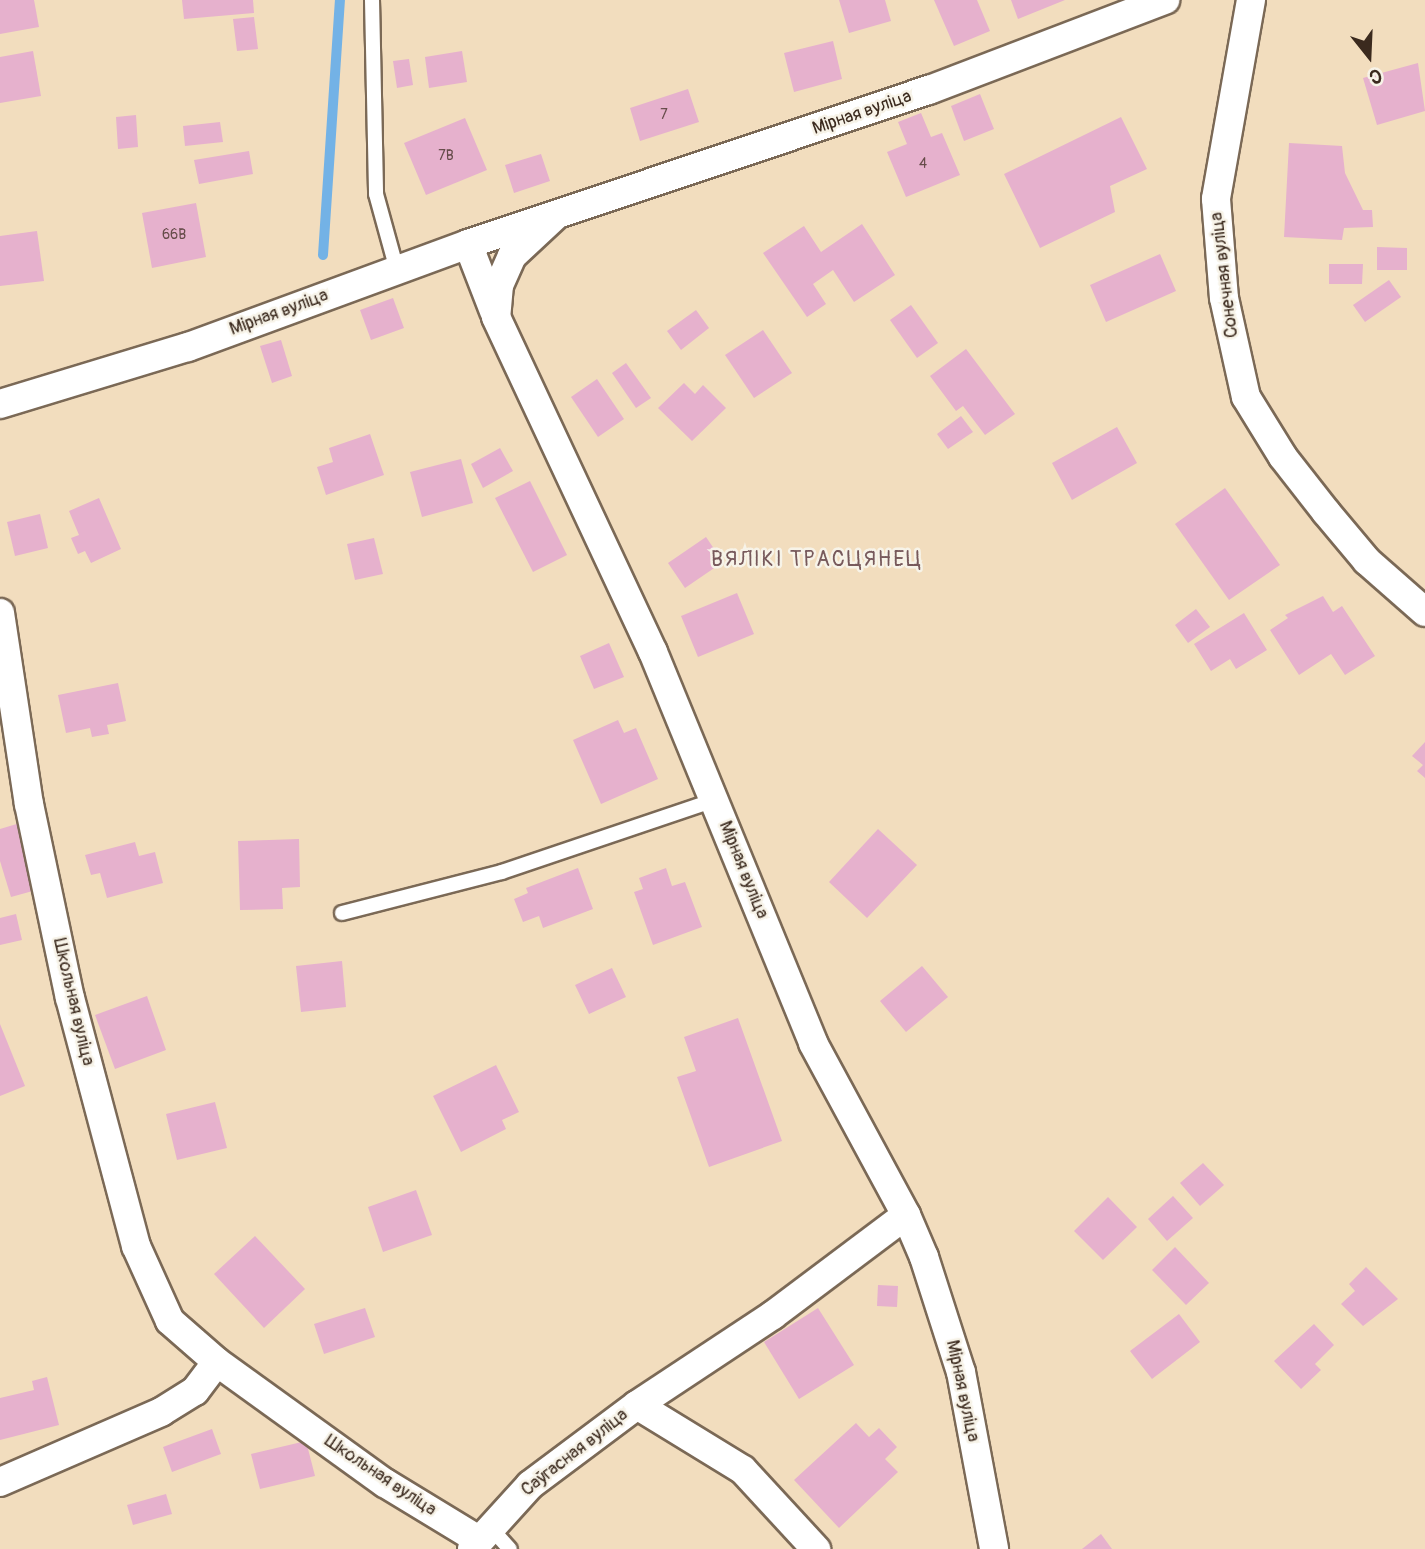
<!DOCTYPE html>
<meta charset="utf-8">
<style>
body{margin:0}
#map{position:relative;width:1425px;height:1549px;overflow:hidden;background:#f2ddbe;font-family:Pangolin,sans-serif}
div>[style]{position:absolute}
.stream>*{height:10px;margin:-5px;padding:0 5px;transform-origin:5px;border-radius:5px;background:#73b2e6}
.building>*{inset:0;background:#e6b1cd}
.roads{filter:drop-shadow(2px 0 #7b6956) drop-shadow(-2px 0 #7b6956) drop-shadow(0 2px #7b6956) drop-shadow(0 -2px #7b6956)}
.lane>*{height:14px;margin:-7px;padding:0 7px;transform-origin:7px;border-radius:7px;background:#fff}
.street>*{height:28px;margin:-14px;padding:0 14px;transform-origin:14px;border-radius:14px;background:#fff}
span{translate:-50% -50%;white-space:nowrap;text-align:center;line-height:1.15;-webkit-text-stroke:5px #f7f3e8;paint-order:stroke}
.number-label{font-size:14px;color:#664c4a}
.number-label span{-webkit-text-stroke-width:0}
.street-label{font-size:18px;color:#3b2a1e}
.quarter-label{font-size:21px;color:#77595b;letter-spacing:2px}
.north{position:absolute;left:1334px;top:21px;width:70px;height:70px;-webkit-text-stroke:5px #f7f3e8;paint-order:stroke;rotate:162deg;font-size:19px;font-weight:700;line-height:28px;text-align:center;color:#3b2a1e}
.north::after{content:'';display:block;margin:auto;width:24px;height:32px;background:#3b2a1e;clip-path:polygon(50% 0,100% 100%,50% 72%,0 100%)}
</style>
<div id="map">
<div class="stream">
<div style="left:323px;top:255px;width:256px;rotate:-86.2deg"></div>
</div>
<div class="building">
<div style="clip-path:polygon(0 0,34px 0,39px 27px,0 34px)"></div>
<div style="clip-path:polygon(182px 0,253px 0,254px 13px,184px 19px)"></div>
<div style="clip-path:polygon(839px 0,885px 0,891px 21px,849px 33px)"></div>
<div style="clip-path:polygon(934px 0,977px 0,990px 31px,954px 46px)"></div>
<div style="clip-path:polygon(1011px 0,1065px 0,1018px 19px)"></div>
<div style="clip-path:polygon(254px 17px,258px 49px,237px 51px,233px 19px)"></div>
<div style="clip-path:polygon(833px 41px,842px 79px,794px 92px,784px 53px)"></div>
<div style="clip-path:polygon(33px 51px,41px 96px,0 103px,0 57px)"></div>
<div style="clip-path:polygon(462px 51px,467px 82px,429px 88px,425px 57px)"></div>
<div style="clip-path:polygon(409px 59px,413px 85px,397px 88px,393px 61px)"></div>
<div style="clip-path:polygon(1418px 63px,1425px 111px,1377px 125px,1363px 78px)"></div>
<div style="clip-path:polygon(688px 89px,699px 122px,640px 141px,630px 108px)"></div>
<div style="clip-path:polygon(980px 94px,994px 129px,964px 141px,951px 106px)"></div>
<div style="clip-path:polygon(921px 113px,931px 137px,942px 133px,960px 175px,906px 197px,887px 152px,907px 144px,898px 122px)"></div>
<div style="clip-path:polygon(136px 115px,138px 147px,118px 149px,116px 117px)"></div>
<div style="clip-path:polygon(1121px 117px,1147px 169px,1110px 186px,1115px 212px,1040px 248px,1004px 174px)"></div>
<div style="clip-path:polygon(465px 118px,487px 170px,426px 195px,404px 143px)"></div>
<div style="clip-path:polygon(220px 122px,223px 142px,185px 146px,183px 126px)"></div>
<div style="clip-path:polygon(1289px 143px,1342px 146px,1345px 173px,1363px 210px,1372px 210px,1373px 227px,1344px 228px,1342px 240px,1284px 237px)"></div>
<div style="clip-path:polygon(249px 151px,253px 174px,199px 184px,194px 160px)"></div>
<div style="clip-path:polygon(541px 154px,550px 181px,514px 193px,505px 165px)"></div>
<div style="clip-path:polygon(196px 203px,206px 257px,152px 268px,142px 213px)"></div>
<div style="clip-path:polygon(862px 224px,895px 275px,854px 302px,833px 270px,813px 284px,826px 304px,807px 317px,763px 253px,804px 226px,821px 252px)"></div>
<div style="clip-path:polygon(37px 231px,44px 281px,0 286px,0 236px)"></div>
<div style="clip-path:polygon(1377px 247px,1407px 248px,1407px 270px,1377px 270px)"></div>
<div style="clip-path:polygon(1160px 254px,1176px 291px,1106px 322px,1090px 285px)"></div>
<div style="clip-path:polygon(1329px 264px,1363px 264px,1362px 284px,1329px 284px)"></div>
<div style="clip-path:polygon(1389px 280px,1401px 297px,1365px 322px,1353px 305px)"></div>
<div style="clip-path:polygon(393px 298px,404px 328px,371px 340px,360px 310px)"></div>
<div style="clip-path:polygon(911px 305px,938px 343px,917px 358px,890px 320px)"></div>
<div style="clip-path:polygon(696px 310px,709px 328px,681px 350px,667px 331px)"></div>
<div style="clip-path:polygon(763px 330px,792px 373px,754px 398px,725px 355px)"></div>
<div style="clip-path:polygon(281px 340px,292px 376px,272px 383px,260px 346px)"></div>
<div style="clip-path:polygon(966px 349px,1015px 414px,985px 435px,963px 406px,956px 411px,930px 376px)"></div>
<div style="clip-path:polygon(626px 363px,651px 398px,636px 408px,612px 373px)"></div>
<div style="clip-path:polygon(597px 379px,624px 419px,598px 437px,571px 397px)"></div>
<div style="clip-path:polygon(684px 383px,695px 394px,703px 385px,726px 408px,692px 441px,658px 408px)"></div>
<div style="clip-path:polygon(961px 416px,973px 432px,948px 449px,937px 434px)"></div>
<div style="clip-path:polygon(1117px 427px,1137px 463px,1072px 500px,1052px 463px)"></div>
<div style="clip-path:polygon(370px 434px,384px 475px,326px 495px,317px 467px,333px 462px,329px 448px)"></div>
<div style="clip-path:polygon(500px 448px,513px 471px,483px 488px,471px 464px)"></div>
<div style="clip-path:polygon(461px 459px,473px 503px,422px 517px,410px 472px)"></div>
<div style="clip-path:polygon(530px 481px,567px 555px,533px 572px,495px 498px)"></div>
<div style="clip-path:polygon(1225px 488px,1280px 565px,1229px 600px,1175px 524px)"></div>
<div style="clip-path:polygon(99px 498px,121px 549px,91px 563px,85px 551px,78px 554px,71px 538px,79px 535px,69px 511px)"></div>
<div style="clip-path:polygon(40px 514px,48px 548px,15px 556px,7px 522px)"></div>
<div style="clip-path:polygon(706px 537px,723px 562px,685px 588px,668px 563px)"></div>
<div style="clip-path:polygon(374px 538px,383px 574px,355px 580px,347px 544px)"></div>
<div style="clip-path:polygon(737px 593px,754px 634px,698px 657px,681px 616px)"></div>
<div style="clip-path:polygon(1323px 596px,1333px 612px,1342px 606px,1375px 656px,1345px 675px,1331px 654px,1299px 675px,1270px 630px,1288px 618px,1285px 615px)"></div>
<div style="clip-path:polygon(1196px 609px,1210px 627px,1188px 643px,1175px 625px)"></div>
<div style="clip-path:polygon(1244px 613px,1267px 650px,1236px 669px,1230px 659px,1211px 671px,1194px 644px)"></div>
<div style="clip-path:polygon(609px 643px,624px 677px,594px 689px,580px 656px)"></div>
<div style="clip-path:polygon(118px 683px,126px 721px,107px 725px,109px 734px,92px 737px,90px 728px,66px 733px,58px 695px)"></div>
<div style="clip-path:polygon(618px 720px,624px 733px,636px 728px,658px 779px,601px 804px,573px 740px)"></div>
<div style="clip-path:polygon(1425px 742px,1425px 778px,1417px 771px,1423px 765px,1412px 756px)"></div>
<div style="clip-path:polygon(20px 823px,40px 889px,11px 897px,0 861px,0 829px)"></div>
<div style="clip-path:polygon(878px 829px,917px 865px,867px 918px,829px 882px)"></div>
<div style="clip-path:polygon(299px 839px,300px 887px,282px 888px,283px 909px,240px 910px,238px 841px)"></div>
<div style="clip-path:polygon(135px 842px,139px 856px,155px 852px,163px 883px,107px 898px,100px 873px,91px 875px,85px 855px)"></div>
<div style="clip-path:polygon(578px 868px,593px 909px,543px 928px,539px 916px,523px 922px,514px 899px,528px 893px,526px 888px)"></div>
<div style="clip-path:polygon(666px 868px,672px 886px,685px 882px,702px 927px,653px 945px,634px 892px,643px 889px,639px 878px)"></div>
<div style="clip-path:polygon(16px 914px,22px 940px,0 945px,0 918px)"></div>
<div style="clip-path:polygon(342px 961px,346px 1007px,301px 1012px,296px 966px)"></div>
<div style="clip-path:polygon(922px 966px,948px 997px,906px 1032px,880px 1001px)"></div>
<div style="clip-path:polygon(612px 968px,626px 997px,589px 1014px,575px 985px)"></div>
<div style="clip-path:polygon(147px 996px,166px 1050px,115px 1069px,95px 1015px)"></div>
<div style="clip-path:polygon(738px 1018px,782px 1141px,709px 1167px,677px 1077px,696px 1071px,684px 1037px)"></div>
<div style="clip-path:polygon(0 1024px,25px 1086px,0 1096px)"></div>
<div style="clip-path:polygon(496px 1065px,519px 1112px,502px 1120px,506px 1129px,461px 1152px,433px 1096px)"></div>
<div style="clip-path:polygon(215px 1102px,227px 1148px,177px 1160px,166px 1114px)"></div>
<div style="clip-path:polygon(1203px 1163px,1224px 1185px,1200px 1206px,1180px 1183px)"></div>
<div style="clip-path:polygon(416px 1190px,432px 1235px,383px 1252px,368px 1207px)"></div>
<div style="clip-path:polygon(1173px 1196px,1193px 1218px,1167px 1241px,1148px 1219px)"></div>
<div style="clip-path:polygon(1108px 1197px,1137px 1227px,1103px 1260px,1074px 1231px)"></div>
<div style="clip-path:polygon(255px 1236px,305px 1289px,264px 1328px,214px 1274px)"></div>
<div style="clip-path:polygon(1175px 1247px,1209px 1283px,1186px 1305px,1152px 1270px)"></div>
<div style="clip-path:polygon(1366px 1267px,1398px 1299px,1363px 1326px,1341px 1304px,1355px 1291px,1349px 1284px)"></div>
<div style="clip-path:polygon(878px 1285px,898px 1286px,897px 1307px,877px 1306px)"></div>
<div style="clip-path:polygon(365px 1308px,375px 1337px,324px 1354px,314px 1324px)"></div>
<div style="clip-path:polygon(818px 1308px,854px 1365px,799px 1399px,764px 1342px)"></div>
<div style="clip-path:polygon(1179px 1314px,1200px 1342px,1152px 1379px,1130px 1351px)"></div>
<div style="clip-path:polygon(1314px 1324px,1334px 1345px,1315px 1364px,1321px 1370px,1301px 1389px,1274px 1361px)"></div>
<div style="clip-path:polygon(47px 1377px,59px 1425px,0 1440px,0 1398px,34px 1390px,32px 1381px)"></div>
<div style="clip-path:polygon(856px 1423px,869px 1437px,879px 1428px,897px 1447px,885px 1459px,898px 1472px,839px 1528px,794px 1480px)"></div>
<div style="clip-path:polygon(212px 1429px,221px 1454px,172px 1472px,163px 1447px)"></div>
<div style="clip-path:polygon(306px 1441px,315px 1476px,260px 1489px,251px 1454px)"></div>
<div style="clip-path:polygon(166px 1494px,172px 1514px,133px 1525px,127px 1505px)"></div>
<div style="clip-path:polygon(1101px 1534px,1112px 1549px,1082px 1549px)"></div>
</div>
<div class="roads">
<div class="lane">
<div style="left:372px;top:0;width:194px;rotate:88.8deg"></div>
<div style="left:376px;top:194px;width:79px;rotate:74.6deg"></div>
<div style="left:342px;top:913px;width:165px;rotate:-14.4deg"></div>
<div style="left:502px;top:872px;width:225px;rotate:-18.7deg"></div>
<div style="left:489px;top:1526px;width:31px;rotate:48deg"></div>
</div>
<div class="street">
<div style="left:1251px;top:0;width:202px;rotate:100deg"></div>
<div style="left:1216px;top:199px;width:99px;rotate:85.4deg"></div>
<div style="left:1224px;top:298px;width:101px;rotate:77.5deg"></div>
<div style="left:1246px;top:397px;width:70px;rotate:58.3deg"></div>
<div style="left:1283px;top:457px;width:70px;rotate:52deg"></div>
<div style="left:1326px;top:512px;width:64px;rotate:50.1deg"></div>
<div style="left:1367px;top:561px;width:77px;rotate:41.3deg"></div>
<div style="left:555px;top:216px;width:59px;rotate:137.1deg"></div>
<div style="left:512px;top:256px;width:32px;rotate:114deg"></div>
<div style="left:499px;top:285px;width:32px;rotate:95deg"></div>
<div style="left:496px;top:317px;width:370px;rotate:64.9deg"></div>
<div style="left:653px;top:652px;width:422px;rotate:67.7deg"></div>
<div style="left:813px;top:1043px;width:196px;rotate:61.6deg"></div>
<div style="left:906px;top:1215px;width:46px;rotate:66.8deg"></div>
<div style="left:924px;top:1257px;width:121px;rotate:72.2deg"></div>
<div style="left:961px;top:1372px;width:180px;rotate:79.4deg"></div>
<div style="left:468px;top:244px;width:72px;rotate:68.8deg"></div>
<div style="left:0;top:404px;width:196px;rotate:-16.9deg"></div>
<div style="left:188px;top:347px;width:298px;rotate:-20.2deg"></div>
<div style="left:468px;top:244px;width:486px;rotate:-18.5deg"></div>
<div style="left:929px;top:90px;width:253px;rotate:-20.9deg"></div>
<div style="left:0;top:613px;width:193px;rotate:81.4deg"></div>
<div style="left:29px;top:804px;width:198px;rotate:78.1deg"></div>
<div style="left:70px;top:998px;width:257px;rotate:75.1deg"></div>
<div style="left:136px;top:1246px;width:82px;rotate:65.6deg"></div>
<div style="left:170px;top:1321px;width:62px;rotate:41.1deg"></div>
<div style="left:217px;top:1362px;width:207px;rotate:35.8deg"></div>
<div style="left:385px;top:1483px;width:108px;rotate:31.3deg"></div>
<div style="left:637px;top:1405px;width:163px;rotate:-33.5deg"></div>
<div style="left:773px;top:1315px;width:166px;rotate:-36.9deg"></div>
<div style="left:0;top:1482px;width:176px;rotate:-23.5deg"></div>
<div style="left:161px;top:1412px;width:40px;rotate:-32deg"></div>
<div style="left:195px;top:1391px;width:36px;rotate:-53deg"></div>
<div style="left:472px;top:1549px;width:86px;rotate:-47.8deg"></div>
<div style="left:530px;top:1485px;width:134px;rotate:-36.8deg"></div>
<div style="left:637px;top:1405px;width:124px;rotate:31.5deg"></div>
<div style="left:743px;top:1470px;width:108px;rotate:47.3deg"></div>
</div>
</div>
<div class="number-label">
<span style="left:664px;top:115px">7</span>
<span style="left:446px;top:156px">7В</span>
<span style="left:923px;top:164px">4</span>
<span style="left:174px;top:235px">66В</span>
</div>
<div class="street-label">
<span style="left:862px;top:113px;rotate:-19deg">Мірная вуліца</span>
<span style="left:1225px;top:275px;rotate:-97deg">Сонечная вуліца</span>
<span style="left:279px;top:313px;rotate:-20deg">Мірная вуліца</span>
<span style="left:743px;top:870px;rotate:68deg">Мірная вуліца</span>
<span style="left:73px;top:1002px;rotate:77deg">Школьная вуліца</span>
<span style="left:962px;top:1391px;rotate:78deg">Мірная вуліца</span>
<span style="left:575px;top:1453px;rotate:-38deg">Саўгасная вуліца</span>
<span style="left:380px;top:1476px;rotate:34deg">Школьная вуліца</span>
</div>
<div class="quarter-label">
<span style="left:817px;top:560px">ВЯЛІКІ ТРАСЦЯНЕЦ</span>
</div>
<div class="north">С</div>
</div>
